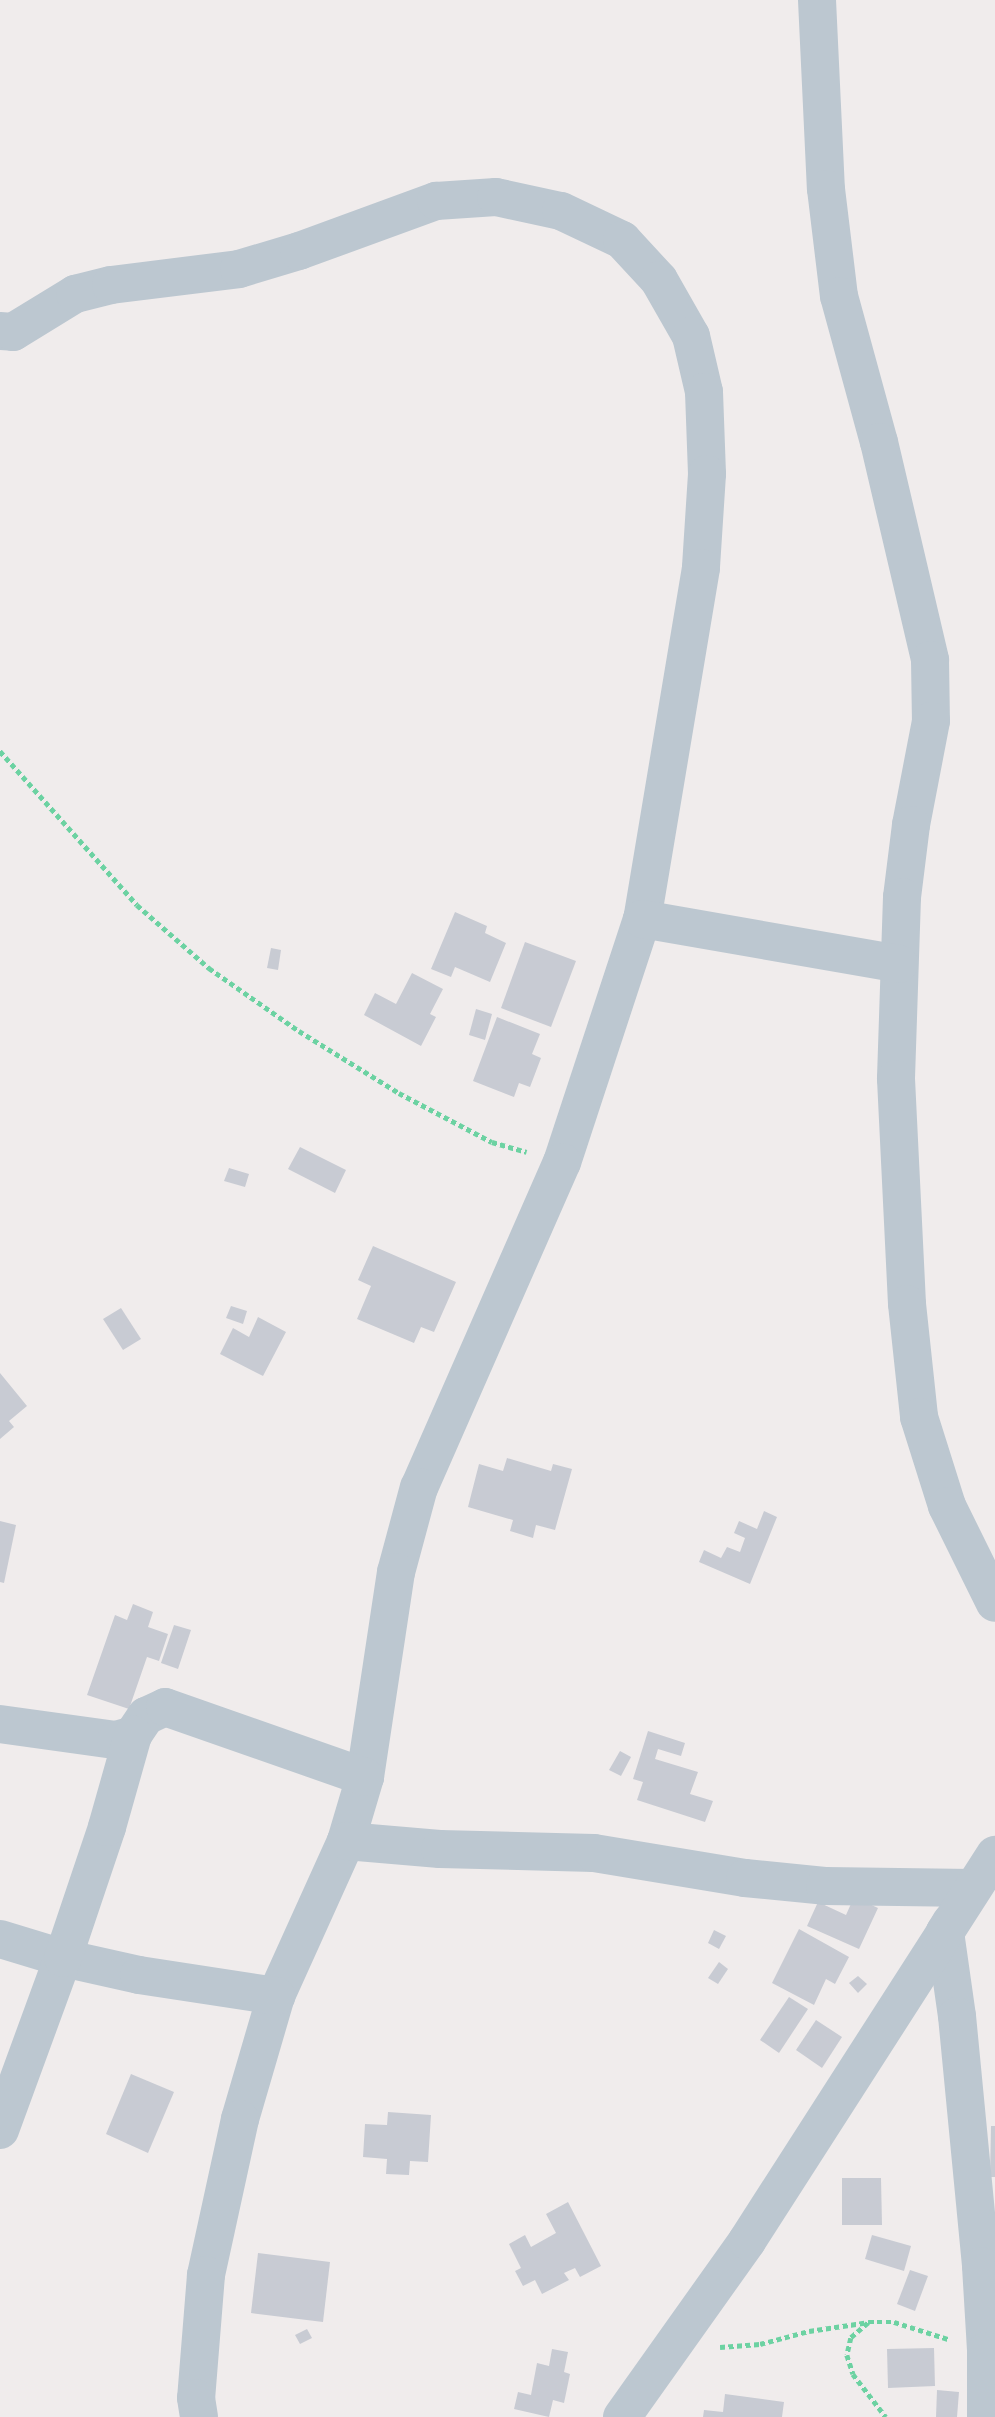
<!DOCTYPE html>
<style>
body{margin:0}
#map{position:relative;width:995px;height:2417px;overflow:hidden;background:#f0ecec;font-family:Overpass,sans-serif}
div>[style]{position:absolute}
.building>*{inset:0;background:#c8cbd3}
.path>*{height:4.5px;margin-top:-2.25px;transform-origin:0;background:repeating-linear-gradient(90deg,#6cd2a2 0 5px,transparent 0 8.5px)}
.minor>*{height:38px;margin:-19px;padding:0 19px;transform-origin:19px;border-radius:19px;background:#bcc7d0}
span{translate:-50% -50%;white-space:nowrap;text-align:center;line-height:1.15;-webkit-text-stroke:6px #fff;paint-order:stroke}
</style>
<div id="map">
<div class="building">
<div style="clip-path:polygon(455px 912px,487px 926px,485px 933px,506px 943px,490px 982px,455px 967px,451px 977px,431px 969px)"></div>
<div style="clip-path:polygon(525px 942px,576px 961px,551px 1027px,501px 1008px)"></div>
<div style="clip-path:polygon(271px 948px,281px 950px,278px 970px,267px 968px)"></div>
<div style="clip-path:polygon(412px 973px,443px 989px,430px 1014px,436px 1017px,421px 1046px,364px 1015px,375px 993px,396px 1004px)"></div>
<div style="clip-path:polygon(476px 1009px,492px 1014px,485px 1040px,469px 1035px)"></div>
<div style="clip-path:polygon(497px 1017px,540px 1034px,532px 1054px,541px 1058px,530px 1087px,519px 1083px,514px 1097px,473px 1081px)"></div>
<div style="clip-path:polygon(300px 1147px,346px 1170px,335px 1193px,288px 1169px)"></div>
<div style="clip-path:polygon(229px 1168px,249px 1174px,245px 1187px,224px 1181px)"></div>
<div style="clip-path:polygon(373px 1246px,456px 1282px,434px 1332px,421px 1327px,414px 1343px,357px 1319px,371px 1286px,358px 1280px)"></div>
<div style="clip-path:polygon(231px 1306px,247px 1311px,243px 1324px,226px 1318px)"></div>
<div style="clip-path:polygon(121px 1308px,141px 1339px,123px 1350px,103px 1319px)"></div>
<div style="clip-path:polygon(258px 1317px,286px 1332px,263px 1376px,220px 1354px,233px 1328px,249px 1337px)"></div>
<div style="clip-path:polygon(0 1373px,27px 1406px,9px 1421px,14px 1427px,0 1439px)"></div>
<div style="clip-path:polygon(507px 1458px,551px 1471px,553px 1464px,572px 1469px,555px 1530px,536px 1525px,533px 1538px,510px 1531px,513px 1520px,468px 1507px,479px 1464px,503px 1471px)"></div>
<div style="clip-path:polygon(764px 1511px,777px 1517px,750px 1584px,699px 1562px,704px 1550px,721px 1558px,727px 1547px,740px 1552px,745px 1538px,734px 1533px,739px 1521px,757px 1529px)"></div>
<div style="clip-path:polygon(0 1521px,16px 1525px,4px 1583px,0 1582px)"></div>
<div style="clip-path:polygon(133px 1604px,153px 1612px,148px 1627px,168px 1634px,159px 1661px,147px 1657px,129px 1709px,87px 1695px,115px 1615px,127px 1620px)"></div>
<div style="clip-path:polygon(174px 1625px,191px 1630px,178px 1669px,161px 1663px)"></div>
<div style="clip-path:polygon(648px 1731px,685px 1743px,681px 1756px,658px 1749px,655px 1759px,698px 1772px,690px 1794px,713px 1801px,705px 1822px,637px 1800px,643px 1782px,633px 1779px)"></div>
<div style="clip-path:polygon(620px 1751px,631px 1757px,621px 1776px,609px 1770px)"></div>
<div style="clip-path:polygon(854px 1897px,878px 1908px,859px 1949px,807px 1926px,818px 1902px,846px 1915px)"></div>
<div style="clip-path:polygon(799px 1929px,849px 1957px,835px 1984px,826px 1979px,814px 2005px,772px 1983px)"></div>
<div style="clip-path:polygon(714px 1930px,726px 1936px,719px 1949px,708px 1943px)"></div>
<div style="clip-path:polygon(719px 1962px,728px 1969px,718px 1984px,708px 1978px)"></div>
<div style="clip-path:polygon(858px 1976px,867px 1984px,858px 1993px,849px 1983px)"></div>
<div style="clip-path:polygon(789px 1997px,808px 2009px,779px 2053px,760px 2040px)"></div>
<div style="clip-path:polygon(816px 2020px,842px 2037px,822px 2068px,796px 2050px)"></div>
<div style="clip-path:polygon(131px 2074px,174px 2092px,148px 2153px,106px 2134px)"></div>
<div style="clip-path:polygon(388px 2112px,431px 2115px,428px 2162px,410px 2161px,409px 2175px,386px 2174px,387px 2159px,363px 2157px,365px 2124px,387px 2125px)"></div>
<div style="clip-path:polygon(991px 2126px,995px 2126px,995px 2177px,990px 2177px)"></div>
<div style="clip-path:polygon(842px 2178px,881px 2178px,882px 2225px,842px 2225px)"></div>
<div style="clip-path:polygon(568px 2202px,601px 2266px,580px 2277px,575px 2268px,564px 2273px,569px 2280px,542px 2294px,535px 2280px,523px 2286px,515px 2271px,521px 2268px,509px 2244px,525px 2235px,531px 2247px,556px 2233px,546px 2214px)"></div>
<div style="clip-path:polygon(872px 2235px,911px 2246px,904px 2271px,865px 2259px)"></div>
<div style="clip-path:polygon(258px 2253px,330px 2262px,323px 2322px,251px 2313px)"></div>
<div style="clip-path:polygon(910px 2270px,928px 2276px,915px 2311px,897px 2304px)"></div>
<div style="clip-path:polygon(307px 2329px,312px 2338px,300px 2344px,295px 2335px)"></div>
<div style="clip-path:polygon(934px 2348px,935px 2386px,888px 2388px,887px 2349px)"></div>
<div style="clip-path:polygon(552px 2349px,568px 2352px,564px 2372px,570px 2374px,564px 2403px,553px 2400px,549px 2417px,514px 2409px,518px 2392px,531px 2395px,537px 2363px,549px 2366px)"></div>
<div style="clip-path:polygon(937px 2390px,959px 2392px,957px 2417px,936px 2417px)"></div>
<div style="clip-path:polygon(725px 2394px,784px 2402px,782px 2417px,703px 2417px,704px 2410px,723px 2412px)"></div>
</div>
<div class="path">
<div style="left:0;top:751px;width:206px;rotate:48.3deg"></div>
<div style="left:137px;top:905px;width:96px;rotate:41.2deg"></div>
<div style="left:209px;top:968px;width:110px;rotate:35deg"></div>
<div style="left:299px;top:1031px;width:118px;rotate:31.8deg"></div>
<div style="left:399px;top:1093px;width:105px;rotate:27.8deg"></div>
<div style="left:492px;top:1142px;width:36px;rotate:16deg"></div>
<div style="left:868px;top:2323px;width:23px;rotate:139deg"></div>
<div style="left:851px;top:2338px;width:17px;rotate:103deg"></div>
<div style="left:847px;top:2355px;width:20px;rotate:72deg"></div>
<div style="left:853px;top:2374px;width:54px;rotate:52.5deg"></div>
<div style="left:720px;top:2347px;width:40px;rotate:-4.3deg"></div>
<div style="left:760px;top:2344px;width:51px;rotate:-14.9deg"></div>
<div style="left:809px;top:2331px;width:61px;rotate:-8.5deg"></div>
<div style="left:869px;top:2322px;width:25px"></div>
<div style="left:894px;top:2322px;width:57px;rotate:17.5deg"></div>
</div>
<div class="minor">
<div style="left:817px;top:0;width:189px;rotate:87.3deg"></div>
<div style="left:826px;top:189px;width:108px;rotate:83.1deg"></div>
<div style="left:839px;top:296px;width:151px;rotate:74.7deg"></div>
<div style="left:879px;top:442px;width:224px;rotate:76.8deg"></div>
<div style="left:930px;top:660px;width:61px;rotate:89.1deg"></div>
<div style="left:931px;top:721px;width:106px;rotate:100.9deg"></div>
<div style="left:911px;top:825px;width:73px;rotate:97.1deg"></div>
<div style="left:902px;top:897px;width:182px;rotate:91.9deg"></div>
<div style="left:896px;top:1079px;width:225px;rotate:87.2deg"></div>
<div style="left:907px;top:1304px;width:114px;rotate:83.9deg"></div>
<div style="left:919px;top:1417px;width:93px;rotate:72.5deg"></div>
<div style="left:947px;top:1506px;width:108px;rotate:63.7deg"></div>
<div style="left:0;top:331px;width:13px;rotate:4deg"></div>
<div style="left:13px;top:332px;width:73px;rotate:-31.5deg"></div>
<div style="left:75px;top:294px;width:37px;rotate:-14deg"></div>
<div style="left:111px;top:285px;width:129px;rotate:-7.1deg"></div>
<div style="left:239px;top:269px;width:63px;rotate:-16.7deg"></div>
<div style="left:299px;top:251px;width:146px;rotate:-20.1deg"></div>
<div style="left:436px;top:201px;width:60px;rotate:-3.8deg"></div>
<div style="left:496px;top:197px;width:66px;rotate:12.2deg"></div>
<div style="left:561px;top:211px;width:68px;rotate:25.4deg"></div>
<div style="left:622px;top:240px;width:54px;rotate:47.2deg"></div>
<div style="left:659px;top:280px;width:64px;rotate:60.3deg"></div>
<div style="left:691px;top:336px;width:57px;rotate:76.9deg"></div>
<div style="left:704px;top:392px;width:82px;rotate:87.9deg"></div>
<div style="left:707px;top:474px;width:94px;rotate:93.7deg"></div>
<div style="left:701px;top:568px;width:356px;rotate:99.5deg"></div>
<div style="left:642px;top:919px;width:256px;rotate:108.2deg"></div>
<div style="left:562px;top:1162px;width:355px;rotate:113.7deg"></div>
<div style="left:419px;top:1487px;width:88px;rotate:105.1deg"></div>
<div style="left:396px;top:1572px;width:207px;rotate:98.6deg"></div>
<div style="left:365px;top:1777px;width:67px;rotate:106.5deg"></div>
<div style="left:346px;top:1841px;width:170px;rotate:114.3deg"></div>
<div style="left:276px;top:1996px;width:128px;rotate:106.3deg"></div>
<div style="left:240px;top:2119px;width:160px;rotate:102.3deg"></div>
<div style="left:206px;top:2275px;width:123px;rotate:94.6deg"></div>
<div style="left:196px;top:2398px;width:19px;rotate:81deg"></div>
<div style="left:642px;top:919px;width:261px;rotate:9.9deg"></div>
<div style="left:0;top:1724px;width:117px;rotate:7.9deg"></div>
<div style="left:116px;top:1740px;width:18px;rotate:-16deg"></div>
<div style="left:133px;top:1735px;width:23px;rotate:-56deg"></div>
<div style="left:146px;top:1716px;width:21px;rotate:-25deg"></div>
<div style="left:165px;top:1707px;width:212px;rotate:19.3deg"></div>
<div style="left:346px;top:1841px;width:94px;rotate:4.9deg"></div>
<div style="left:440px;top:1849px;width:154px;rotate:1.5deg"></div>
<div style="left:594px;top:1853px;width:153px;rotate:9.4deg"></div>
<div style="left:745px;top:1878px;width:80px;rotate:5.7deg"></div>
<div style="left:825px;top:1886px;width:147px;rotate:0.8deg"></div>
<div style="left:951px;top:1922px;width:12px;rotate:121deg"></div>
<div style="left:945px;top:1932px;width:85px;rotate:81.9deg"></div>
<div style="left:957px;top:2016px;width:251px;rotate:84.5deg"></div>
<div style="left:981px;top:2266px;width:85px;rotate:86.6deg"></div>
<div style="left:986px;top:2351px;width:66px;rotate:90deg"></div>
<div style="left:0;top:1939px;width:66px;rotate:16.8deg"></div>
<div style="left:63px;top:1958px;width:78px;rotate:12.6deg"></div>
<div style="left:139px;top:1975px;width:139px;rotate:8.7deg"></div>
<div style="left:0;top:2130px;width:183px;rotate:-69.9deg"></div>
<div style="left:63px;top:1958px;width:138px;rotate:-71.4deg"></div>
<div style="left:107px;top:1827px;width:96px;rotate:-74.2deg"></div>
<div style="left:622px;top:2417px;width:216px;rotate:-54.6deg"></div>
<div style="left:747px;top:2241px;width:459px;rotate:-57.3deg"></div>
</div>
</div>
